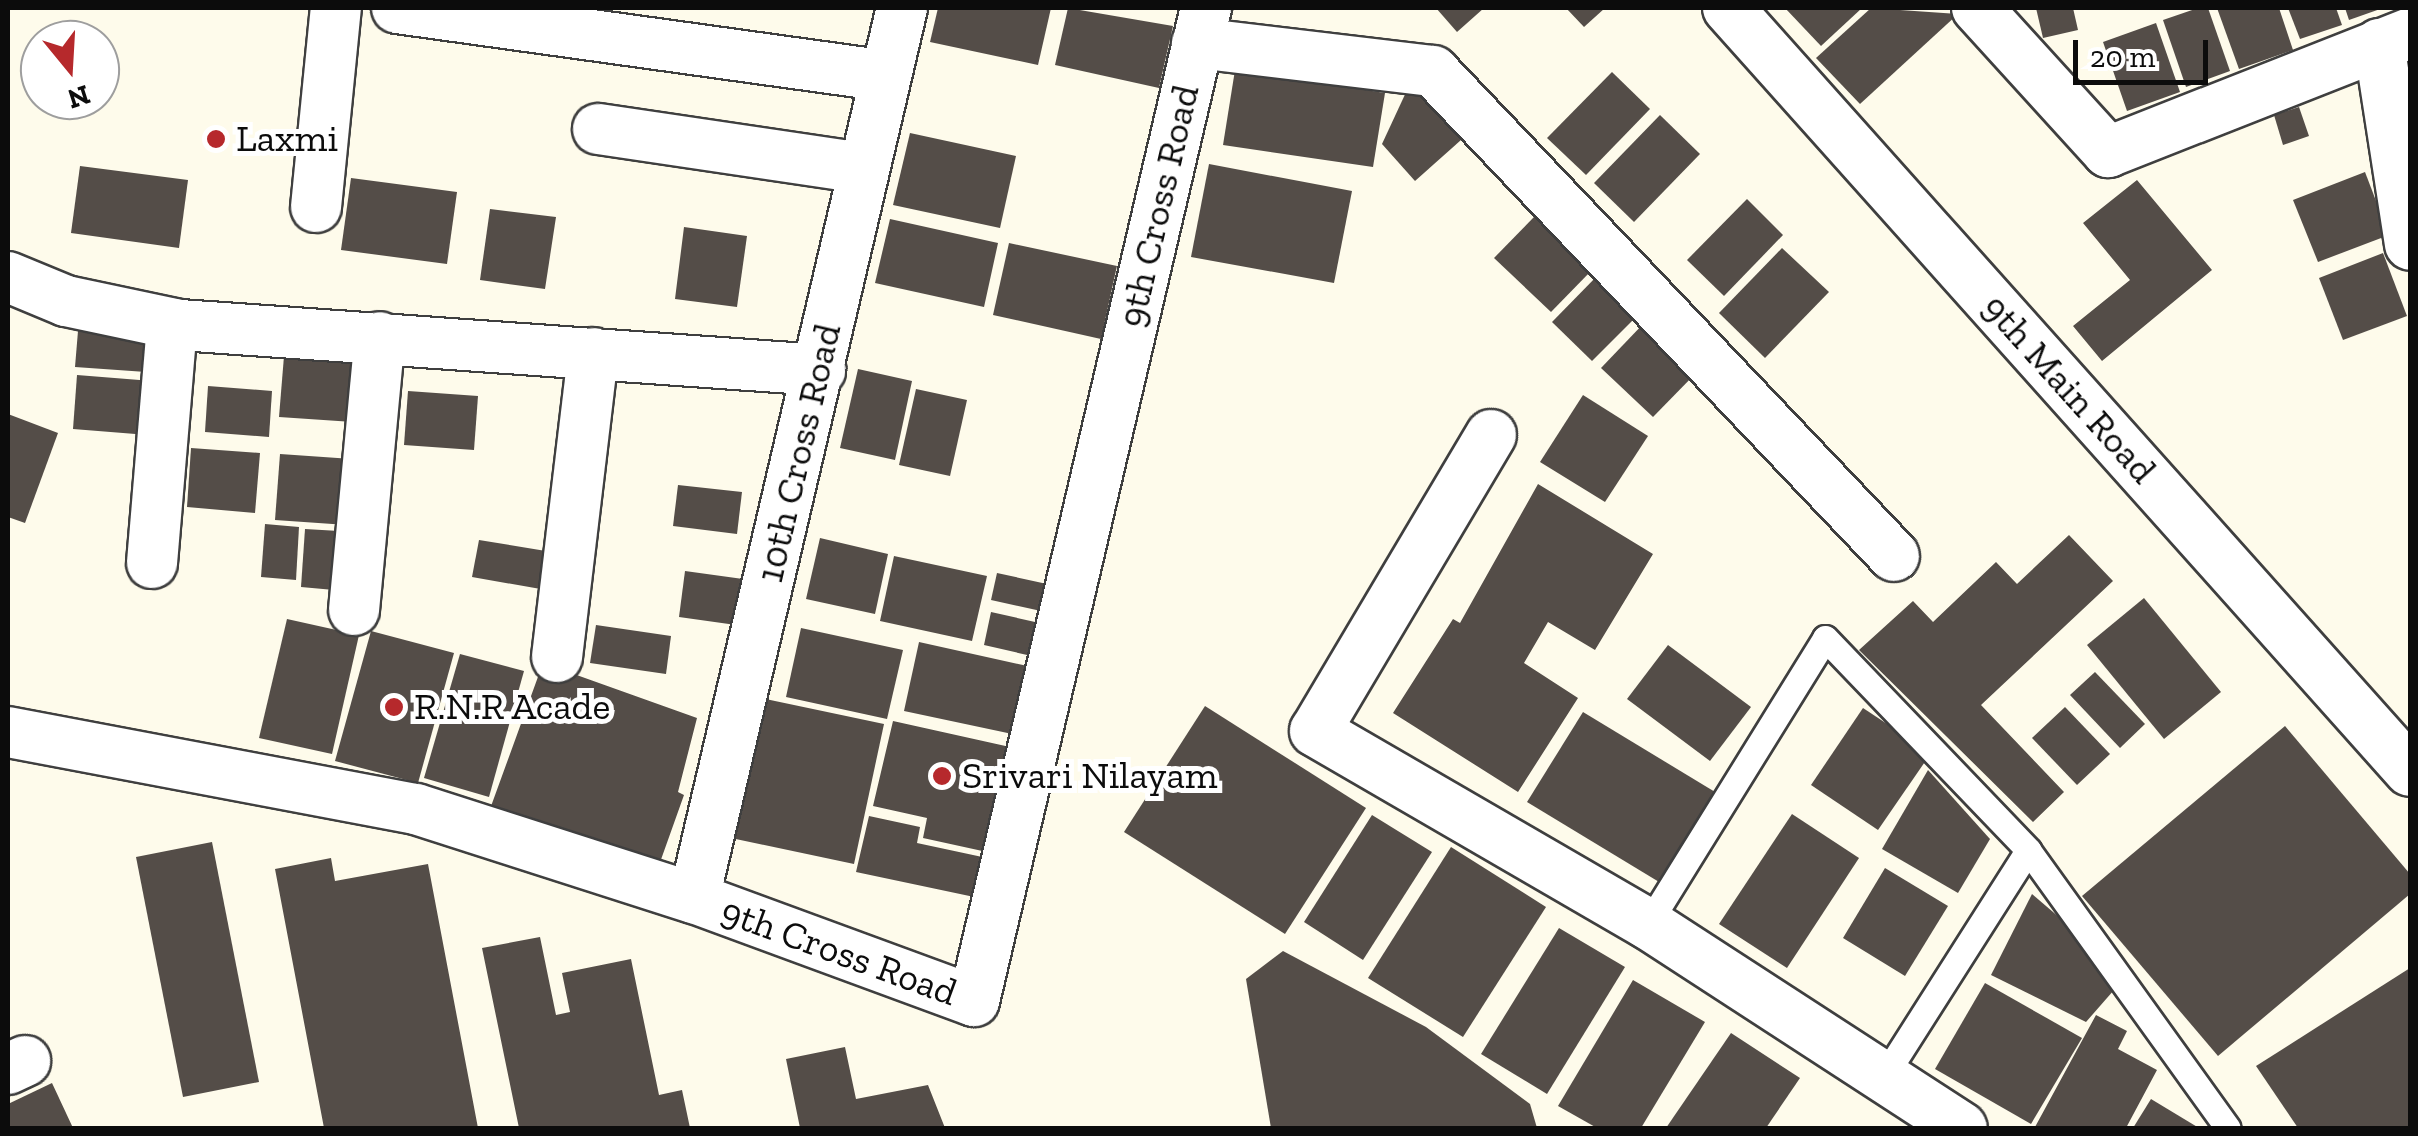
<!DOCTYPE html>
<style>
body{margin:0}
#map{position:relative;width:2418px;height:1136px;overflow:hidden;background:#fefbeb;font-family:"Zilla Slab",serif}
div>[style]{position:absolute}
.building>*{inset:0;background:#544d48}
.roads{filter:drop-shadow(2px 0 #3f3f3f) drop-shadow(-2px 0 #3f3f3f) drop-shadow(0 2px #3f3f3f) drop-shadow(0 -2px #3f3f3f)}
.service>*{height:25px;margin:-12.5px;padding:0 12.5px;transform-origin:12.5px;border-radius:12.5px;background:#fff}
.minor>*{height:50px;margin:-25px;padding:0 25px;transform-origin:25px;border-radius:25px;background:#fff}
.dots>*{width:28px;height:28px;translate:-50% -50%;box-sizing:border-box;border:5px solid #fff;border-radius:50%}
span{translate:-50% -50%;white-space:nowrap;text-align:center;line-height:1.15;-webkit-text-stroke:10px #fff;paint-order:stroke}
.poi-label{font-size:38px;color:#0c0c0c}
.left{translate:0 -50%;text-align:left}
.street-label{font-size:38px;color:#0c0c0c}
.frame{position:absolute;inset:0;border:10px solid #0c0c0c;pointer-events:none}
.north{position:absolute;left:20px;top:20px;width:100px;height:100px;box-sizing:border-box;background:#fff;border:2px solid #9e9e9e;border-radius:50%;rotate:162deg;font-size:28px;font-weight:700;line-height:40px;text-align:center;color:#0c0c0c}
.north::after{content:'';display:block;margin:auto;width:35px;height:45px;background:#b6292c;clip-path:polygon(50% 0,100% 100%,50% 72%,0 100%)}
.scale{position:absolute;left:2073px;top:40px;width:135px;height:45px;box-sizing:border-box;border:5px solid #0c0c0c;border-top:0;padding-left:12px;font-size:30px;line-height:35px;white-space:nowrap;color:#0c0c0c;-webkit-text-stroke:8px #fff;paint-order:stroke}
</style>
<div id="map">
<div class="building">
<div style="clip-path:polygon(938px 8px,1051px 8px,1038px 65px,930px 42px)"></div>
<div style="clip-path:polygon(1068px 8px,1173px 26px,1159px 88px,1055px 65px)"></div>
<div style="clip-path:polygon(1436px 8px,1484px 8px,1457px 32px)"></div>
<div style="clip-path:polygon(1566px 8px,1605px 8px,1584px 27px)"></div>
<div style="clip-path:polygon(1785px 8px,1862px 8px,1821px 46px)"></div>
<div style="clip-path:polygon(1871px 8px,1958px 14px,1860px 104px,1816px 58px)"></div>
<div style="clip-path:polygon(2036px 8px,2073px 8px,2078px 30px,2043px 38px)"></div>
<div style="clip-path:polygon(2198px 8px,2208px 8px,2230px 71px,2186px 87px,2163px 20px)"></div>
<div style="clip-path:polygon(2217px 8px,2279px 8px,2293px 50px,2239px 69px)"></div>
<div style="clip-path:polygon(2288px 8px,2336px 8px,2342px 25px,2300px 39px)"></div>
<div style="clip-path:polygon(2345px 8px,2383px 8px,2349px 20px)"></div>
<div style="clip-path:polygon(2156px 23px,2180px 92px,2127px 111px,2103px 42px)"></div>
<div style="clip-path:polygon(1235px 70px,1385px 93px,1373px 167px,1223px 145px)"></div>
<div style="clip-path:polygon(1612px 72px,1650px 109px,1586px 175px,1547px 138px)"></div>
<div style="clip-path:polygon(1408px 88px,1470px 132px,1415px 181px,1382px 144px)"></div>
<div style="clip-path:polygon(2299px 107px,2309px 136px,2283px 145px,2274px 115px)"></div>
<div style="clip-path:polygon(1660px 115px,1700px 154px,1634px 222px,1594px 183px)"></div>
<div style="clip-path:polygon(910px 133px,1016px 156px,1000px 228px,893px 205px)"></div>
<div style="clip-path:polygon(1209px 164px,1352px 191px,1334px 283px,1191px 257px)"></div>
<div style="clip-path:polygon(80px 166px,188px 180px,179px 248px,71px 233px)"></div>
<div style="clip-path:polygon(2365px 172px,2389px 235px,2318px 262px,2293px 200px)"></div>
<div style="clip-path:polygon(351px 178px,457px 192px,447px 264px,341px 250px)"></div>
<div style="clip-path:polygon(2137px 180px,2212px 270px,2102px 361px,2073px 326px,2130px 280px,2083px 223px)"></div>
<div style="clip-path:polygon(1747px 199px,1783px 235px,1724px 296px,1687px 260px)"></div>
<div style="clip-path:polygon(490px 209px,556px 217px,545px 289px,480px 280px)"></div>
<div style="clip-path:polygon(1534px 217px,1591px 271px,1551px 312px,1494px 258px)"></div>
<div style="clip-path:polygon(890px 219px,998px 243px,984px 307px,875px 283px)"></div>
<div style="clip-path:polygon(684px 227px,747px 236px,737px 307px,675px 299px)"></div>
<div style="clip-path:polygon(1009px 243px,1117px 266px,1101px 339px,993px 315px)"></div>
<div style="clip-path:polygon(1782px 248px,1829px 292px,1765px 358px,1719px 313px)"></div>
<div style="clip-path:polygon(2383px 253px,2407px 316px,2343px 340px,2319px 278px)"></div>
<div style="clip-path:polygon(1599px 274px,1640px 313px,1592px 361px,1552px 322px)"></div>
<div style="clip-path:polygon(79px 319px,150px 325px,146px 372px,75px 367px)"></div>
<div style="clip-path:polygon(1645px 322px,1697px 372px,1653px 417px,1601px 368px)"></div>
<div style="clip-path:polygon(284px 356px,358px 362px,353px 422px,279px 417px)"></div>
<div style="clip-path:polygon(858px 369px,912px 381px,895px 460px,840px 448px)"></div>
<div style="clip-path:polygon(77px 375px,152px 381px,148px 435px,73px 429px)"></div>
<div style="clip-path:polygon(208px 386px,272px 391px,269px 437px,205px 432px)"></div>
<div style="clip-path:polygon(916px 389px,967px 400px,950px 476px,899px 465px)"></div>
<div style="clip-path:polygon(408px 391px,478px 396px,474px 450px,404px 445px)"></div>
<div style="clip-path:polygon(1583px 395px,1648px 436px,1605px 502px,1540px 462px)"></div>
<div style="clip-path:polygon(8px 414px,58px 433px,25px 523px,8px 517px)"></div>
<div style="clip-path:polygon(191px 448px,260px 453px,255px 513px,187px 507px)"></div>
<div style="clip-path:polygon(280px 454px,352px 459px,347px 525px,275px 520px)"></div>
<div style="clip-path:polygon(1538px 484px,1653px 554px,1595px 650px,1548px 622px,1524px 663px,1578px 698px,1518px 792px,1393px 713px,1453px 619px,1460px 623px)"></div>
<div style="clip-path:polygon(678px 485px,742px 492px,737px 534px,673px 526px)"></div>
<div style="clip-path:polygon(265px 524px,299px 527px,296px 580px,261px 577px)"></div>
<div style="clip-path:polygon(305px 529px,339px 531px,334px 590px,301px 587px)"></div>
<div style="clip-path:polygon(2069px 535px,2113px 581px,1981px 705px,2064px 792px,2033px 822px,1859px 650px,1913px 601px,1933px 622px,1996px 562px,2017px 584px)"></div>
<div style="clip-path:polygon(820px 538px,888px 554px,875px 614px,806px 599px)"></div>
<div style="clip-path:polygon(479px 540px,558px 553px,552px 591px,472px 577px)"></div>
<div style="clip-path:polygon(894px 556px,987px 576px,972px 641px,880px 621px)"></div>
<div style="clip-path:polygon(685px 571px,743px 579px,736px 625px,679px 617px)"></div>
<div style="clip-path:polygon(997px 573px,1047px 584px,1041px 611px,991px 600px)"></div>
<div style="clip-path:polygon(2144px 598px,2221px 692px,2164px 739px,2087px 645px)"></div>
<div style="clip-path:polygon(991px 612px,1044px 624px,1036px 657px,984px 645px)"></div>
<div style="clip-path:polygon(287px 619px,359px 635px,332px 754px,259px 738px)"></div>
<div style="clip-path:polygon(596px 625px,671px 636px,666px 674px,590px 663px)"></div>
<div style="clip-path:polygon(801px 628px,903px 650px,887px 719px,786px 697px)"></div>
<div style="clip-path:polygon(371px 631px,454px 653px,418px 783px,335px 761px)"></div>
<div style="clip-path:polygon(919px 642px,1032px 667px,1017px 735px,904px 711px)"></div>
<div style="clip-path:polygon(1668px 645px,1751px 707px,1710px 761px,1627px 699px)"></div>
<div style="clip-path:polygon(460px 654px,524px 671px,489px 797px,424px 778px)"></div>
<div style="clip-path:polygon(543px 663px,697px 718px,678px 792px,684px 795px,658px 868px,490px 809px)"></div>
<div style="clip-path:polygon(2095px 672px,2145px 724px,2120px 748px,2070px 695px)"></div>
<div style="clip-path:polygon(761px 698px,884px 724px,854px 864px,731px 838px)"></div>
<div style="clip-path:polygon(1205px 706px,1366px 808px,1285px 934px,1124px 832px)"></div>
<div style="clip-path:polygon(2065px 707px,2110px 754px,2077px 785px,2032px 738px)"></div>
<div style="clip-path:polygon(1863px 708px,1931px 753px,1878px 830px,1811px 785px)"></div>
<div style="clip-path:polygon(1583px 712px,1725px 798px,1669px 888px,1527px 802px)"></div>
<div style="clip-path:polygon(893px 721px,1010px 747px,987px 852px,923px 838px,927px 818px,873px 806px)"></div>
<div style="clip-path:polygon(2285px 726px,2410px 874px,2410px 894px,2218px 1056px,2082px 896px)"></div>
<div style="clip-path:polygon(1928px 770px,1990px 839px,1958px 893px,1882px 849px)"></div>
<div style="clip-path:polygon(1792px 814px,1859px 858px,1787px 968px,1719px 924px)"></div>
<div style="clip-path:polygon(1372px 815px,1432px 852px,1363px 960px,1304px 922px)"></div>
<div style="clip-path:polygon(869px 816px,920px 827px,917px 843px,987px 858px,979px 898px,856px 872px)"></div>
<div style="clip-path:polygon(212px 842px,259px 1082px,183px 1097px,136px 857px)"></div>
<div style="clip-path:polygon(1451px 847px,1546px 907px,1463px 1037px,1368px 978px)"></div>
<div style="clip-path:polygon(331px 858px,335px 881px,428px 864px,478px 1128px,324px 1128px,275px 869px)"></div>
<div style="clip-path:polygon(1885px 868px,1948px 906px,1905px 976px,1843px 938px)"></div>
<div style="clip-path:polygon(2032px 894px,2081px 936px,2114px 990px,2086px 1022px,1991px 975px)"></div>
<div style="clip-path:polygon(1559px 928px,1625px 967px,1547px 1094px,1481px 1054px)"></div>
<div style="clip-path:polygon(540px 937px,556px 1015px,570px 1012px,562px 973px,631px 959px,659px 1095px,682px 1090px,690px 1128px,519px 1128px,482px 948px)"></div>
<div style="clip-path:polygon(1283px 951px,1426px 1027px,1530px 1104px,1537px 1128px,1271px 1128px,1246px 979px)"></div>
<div style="clip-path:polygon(2410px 968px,2410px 1128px,2298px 1128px,2256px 1066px)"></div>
<div style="clip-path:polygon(1633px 980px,1705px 1022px,1641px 1128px,1597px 1128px,1558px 1106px)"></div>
<div style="clip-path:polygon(1985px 983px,2082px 1038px,2031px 1124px,1935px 1069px)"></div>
<div style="clip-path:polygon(2096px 1015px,2127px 1031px,2118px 1049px,2157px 1070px,2126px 1128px,2035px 1127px)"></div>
<div style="clip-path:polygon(1731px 1033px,1800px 1078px,1766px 1128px,1666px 1128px)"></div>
<div style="clip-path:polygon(845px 1047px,856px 1099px,928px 1085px,945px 1128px,800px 1128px,786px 1059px)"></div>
<div style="clip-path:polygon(52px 1083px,73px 1128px,8px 1128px,8px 1104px)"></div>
<div style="clip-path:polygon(2151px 1099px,2199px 1128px,2133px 1128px)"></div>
</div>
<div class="roads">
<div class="service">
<div style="left:1648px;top:924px;width:336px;rotate:-58.2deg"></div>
<div style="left:1825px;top:638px;width:294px;rotate:46.2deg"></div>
<div style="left:2028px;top:850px;width:342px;rotate:54.3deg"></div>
<div style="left:1883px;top:1078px;width:270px;rotate:-57.5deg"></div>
</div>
<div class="minor">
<div style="left:397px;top:8px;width:492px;rotate:7.9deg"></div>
<div style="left:1728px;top:8px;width:1023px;rotate:48.21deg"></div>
<div style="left:1977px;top:8px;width:195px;rotate:47.7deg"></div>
<div style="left:2108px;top:152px;width:325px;rotate:-21.5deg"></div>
<div style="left:1197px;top:43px;width:238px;rotate:6.8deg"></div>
<div style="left:1433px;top:71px;width:669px;rotate:46.45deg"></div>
<div style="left:2379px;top:44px;width:203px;rotate:81.2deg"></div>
<div style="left:598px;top:129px;width:266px;rotate:8.4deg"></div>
<div style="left:316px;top:207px;width:200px;rotate:-84.3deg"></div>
<div style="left:8px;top:277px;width:63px;rotate:22.5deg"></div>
<div style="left:66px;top:301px;width:116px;rotate:11.9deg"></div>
<div style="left:180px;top:325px;width:642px;rotate:4.02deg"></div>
<div style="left:1491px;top:435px;width:344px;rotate:120.7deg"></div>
<div style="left:1315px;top:731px;width:385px;rotate:30.1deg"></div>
<div style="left:1648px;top:924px;width:374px;rotate:33deg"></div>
<div style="left:152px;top:563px;width:240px;rotate:-85.2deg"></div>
<div style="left:354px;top:610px;width:274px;rotate:-84.6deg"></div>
<div style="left:557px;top:657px;width:306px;rotate:-83.2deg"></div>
<div style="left:8px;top:732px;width:415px;rotate:10.7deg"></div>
<div style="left:416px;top:809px;width:292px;rotate:17.8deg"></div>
<div style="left:694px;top:898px;width:298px;rotate:20.2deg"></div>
<div style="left:974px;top:1001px;width:1020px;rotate:-76.85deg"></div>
<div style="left:694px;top:898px;width:914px;rotate:-76.85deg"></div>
<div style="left:8px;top:1069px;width:19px;rotate:-25deg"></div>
</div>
</div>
<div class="dots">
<div style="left:216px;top:139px;background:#b6292c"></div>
<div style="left:394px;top:707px;background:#b6292c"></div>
<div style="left:942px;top:776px;background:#b6292c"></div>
</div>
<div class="poi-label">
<span class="left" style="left:236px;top:139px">Laxmi</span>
<span class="left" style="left:414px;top:707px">R.N.R Acade</span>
<span class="left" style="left:962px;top:776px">Srivari Nilayam</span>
</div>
<div class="street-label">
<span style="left:1159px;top:206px;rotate:-77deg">9th Cross Road</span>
<span style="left:2069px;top:389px;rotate:48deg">9th Main Road</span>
<span style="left:799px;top:453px;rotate:-77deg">10th Cross Road</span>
<span style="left:839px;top:952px;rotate:20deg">9th Cross Road</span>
</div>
<div class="frame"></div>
<div class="north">N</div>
<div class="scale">20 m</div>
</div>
